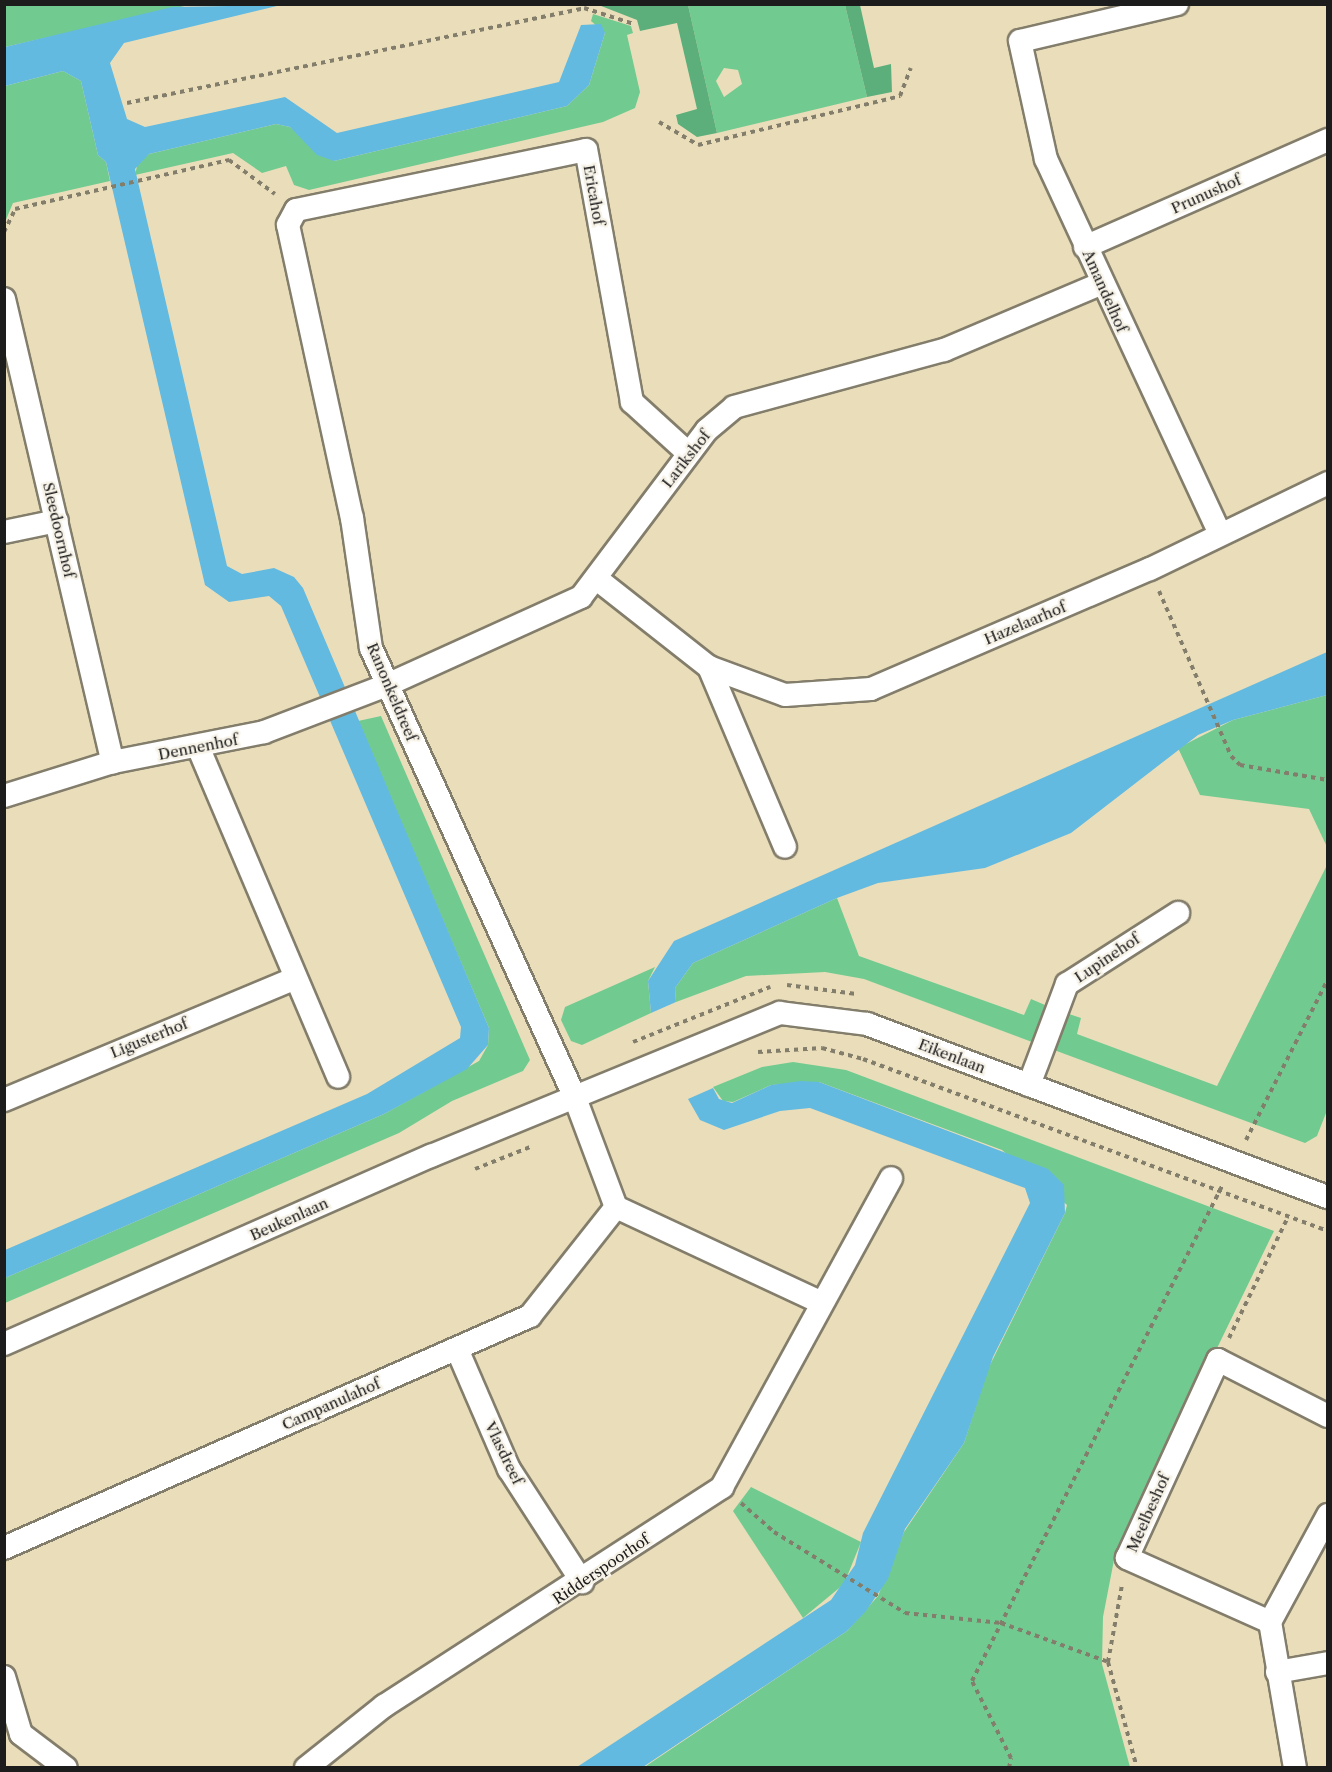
<!DOCTYPE html>
<style>
body{margin:0}
#map{position:relative;width:1332px;height:1772px;overflow:hidden;background:#eadeba;font-family:"Libre Caslon Text",serif}
div>[style]{position:absolute}
.green>*{inset:0;background:#71cb91}
.forest>*{inset:0;background:#5caf7b}
.water>*{inset:0;background:#63bae0}
.path>*{height:4px;margin-top:-2px;transform-origin:0;background:repeating-linear-gradient(90deg,#837d6b 0 4.5px,transparent 0 9px)}
.roads{filter:drop-shadow(2px 0 #837d6b) drop-shadow(-2px 0 #837d6b) drop-shadow(0 2px #837d6b) drop-shadow(0 -2px #837d6b)}
.minor>*{height:22px;margin:-11px;padding:0 11px;transform-origin:11px;border-radius:11px;background:#fff}
span{translate:-50% -50%;white-space:nowrap;text-align:center;line-height:1.15;-webkit-text-stroke:4.5px #f7f3e8;paint-order:stroke}
.street-label{font-size:15px;color:#1c1c1c}
.frame{position:absolute;inset:0;border:6px solid #1c1c1c;pointer-events:none}
</style>
<div id="map">
<div class="green">
<div style="clip-path:polygon(4px 5px,189px 5px,5px 47px)"></div>
<div style="clip-path:polygon(evenodd,688px 5px,845px 5px,867px 97px,717px 133px,688px 5px,724px 68px,738px 70px,742px 84px,724px 97px,716px 81px,724px 68px)"></div>
<div style="clip-path:polygon(593px 14px,631px 26px,633px 33px,627px 35px,640px 92px,635px 108px,603px 122px,309px 190px,294px 185px,286px 166px,262px 173px,233px 153px,135px 175px,138px 162px,149px 154px,276px 124px,290px 127px,334px 161px,567px 106px,589px 85px,605px 33px,591px 21px)"></div>
<div style="clip-path:polygon(63px 71px,81px 81px,98px 155px,106px 162px,110px 181px,13px 203px,5px 222px,5px 86px)"></div>
<div style="clip-path:polygon(1327px 695px,1327px 847px,1309px 809px,1200px 795px,1178px 748px,1233px 720px)"></div>
<div style="clip-path:polygon(381px 716px,530px 1060px,523px 1071px,452px 1101px,399px 1133px,5px 1303px,5px 1278px,384px 1114px,479px 1061px,488px 1045px,489px 1028px,358px 721px)"></div>
<div style="clip-path:polygon(1327px 865px,1328px 1108px,1317px 1136px,1305px 1143px,1054px 1050px,1066px 1013px,1081px 1018px,1077px 1034px,1217px 1086px)"></div>
<div style="clip-path:polygon(837px 898px,859px 956px,1024px 1015px,1031px 999px,1045px 1005px,1032px 1042px,864px 979px,825px 972px,746px 976px,676px 1002px,675px 988px,693px 963px)"></div>
<div style="clip-path:polygon(655px 967px,648px 981px,651px 1013px,582px 1045px,571px 1041px,561px 1020px,565px 1007px)"></div>
<div style="clip-path:polygon(793px 1062px,846px 1070px,1274px 1231px,1114px 1560px,1103px 1617px,1102px 1664px,1130px 1767px,643px 1768px,847px 1631px,878px 1596px,904px 1532px,964px 1443px,988px 1369px,1065px 1213px,1067px 1205px,1002px 1150px,819px 1082px,771px 1085px,733px 1102px,723px 1101px,713px 1087px,762px 1067px)"></div>
<div style="clip-path:polygon(751px 1487px,861px 1542px,844px 1584px,803px 1618px,733px 1511px)"></div>
</div>
<div class="forest">
<div style="clip-path:polygon(596px 4px,688px 5px,717px 133px,697px 137px,678px 124px,676px 115px,697px 109px,677px 23px,640px 31px,637px 20px)"></div>
<div style="clip-path:polygon(845px 5px,860px 5px,874px 68px,891px 64px,892px 92px,867px 97px)"></div>
</div>
<div class="water">
<div style="clip-path:polygon(281px 5px,124px 43px,110px 63px,127px 119px,145px 127px,285px 97px,337px 133px,559px 82px,581px 25px,601px 24px,605px 33px,589px 85px,567px 106px,334px 161px,317px 155px,290px 127px,276px 124px,149px 154px,135px 169px,227px 566px,242px 574px,274px 568px,294px 577px,303px 588px,489px 1028px,488px 1045px,467px 1069px,384px 1114px,5px 1278px,5px 1250px,367px 1094px,460px 1038px,461px 1027px,281px 606px,269px 596px,229px 602px,205px 585px,106px 162px,98px 155px,81px 81px,63px 71px,5px 86px,5px 47px,172px 7px)"></div>
<div style="clip-path:polygon(1327px 652px,1327px 695px,1233px 720px,1198px 735px,1071px 833px,985px 868px,878px 883px,837px 898px,693px 963px,675px 988px,676px 1002px,651px 1013px,648px 981px,674px 941px)"></div>
<div style="clip-path:polygon(801px 1081px,819px 1082px,1048px 1169px,1064px 1185px,1065px 1213px,993px 1357px,964px 1443px,905px 1529px,888px 1579px,866px 1611px,847px 1631px,643px 1767px,577px 1767px,831px 1600px,855px 1565px,863px 1533px,1030px 1203px,1025px 1188px,810px 1108px,780px 1111px,724px 1130px,700px 1120px,688px 1099px,713px 1088px,719px 1099px,732px 1103px,771px 1085px)"></div>
</div>
<div class="path">
<div style="left:127px;top:103px;width:467px;rotate:-11.7deg"></div>
<div style="left:584px;top:8px;width:52px;rotate:17.7deg"></div>
<div style="left:659px;top:122px;width:45px;rotate:30.5deg"></div>
<div style="left:698px;top:145px;width:208px;rotate:-13.6deg"></div>
<div style="left:900px;top:96px;width:30px;rotate:-69deg"></div>
<div style="left:4px;top:232px;width:25px;rotate:-64deg"></div>
<div style="left:15px;top:209px;width:220px;rotate:-12.9deg"></div>
<div style="left:229px;top:160px;width:57px;rotate:36.5deg"></div>
<div style="left:1159px;top:591px;width:180px;rotate:66.4deg"></div>
<div style="left:1231px;top:756px;width:13px;rotate:45deg"></div>
<div style="left:1240px;top:765px;width:89px;rotate:9.7deg"></div>
<div style="left:787px;top:985px;width:70px;rotate:7.4deg"></div>
<div style="left:633px;top:1042px;width:148px;rotate:-21.9deg"></div>
<div style="left:758px;top:1052px;width:64px;rotate:-3.6deg"></div>
<div style="left:822px;top:1048px;width:42px;rotate:15deg"></div>
<div style="left:863px;top:1059px;width:496px;rotate:20.3deg"></div>
<div style="left:1246px;top:1140px;width:181px;rotate:-63deg"></div>
<div style="left:475px;top:1169px;width:59px;rotate:-21.8deg"></div>
<div style="left:1229px;top:1338px;width:135px;rotate:-64deg"></div>
<div style="left:741px;top:1503px;width:44px;rotate:41.3deg"></div>
<div style="left:774px;top:1532px;width:154px;rotate:31.7deg"></div>
<div style="left:905px;top:1613px;width:97px;rotate:5.9deg"></div>
<div style="left:1001px;top:1623px;width:114px;rotate:20deg"></div>
<div style="left:1108px;top:1662px;width:78px;rotate:-79.7deg"></div>
<div style="left:1108px;top:1662px;width:110px;rotate:74.7deg"></div>
<div style="left:1009px;top:1768px;width:10px;rotate:-79deg"></div>
<div style="left:1011px;top:1758px;width:86px;rotate:-116.9deg"></div>
<div style="left:972px;top:1681px;width:557px;rotate:-63.2deg"></div>
</div>
<div class="roads">
<div class="minor">
<div style="left:1177px;top:4px;width:161px;rotate:166.7deg"></div>
<div style="left:1020px;top:41px;width:121px;rotate:77.6deg"></div>
<div style="left:1046px;top:159px;width:410px;rotate:65.1deg"></div>
<div style="left:1085px;top:247px;width:266px;rotate:-23.8deg"></div>
<div style="left:4px;top:299px;width:476px;rotate:76.8deg"></div>
<div style="left:688px;top:453px;width:76px;rotate:-137.7deg"></div>
<div style="left:632px;top:402px;width:256px;rotate:-100.3deg"></div>
<div style="left:586px;top:150px;width:296px;rotate:168.3deg"></div>
<div style="left:296px;top:210px;width:17px;rotate:118deg"></div>
<div style="left:288px;top:225px;width:300px;rotate:77.7deg"></div>
<div style="left:352px;top:518px;width:131px;rotate:81.7deg"></div>
<div style="left:371px;top:648px;width:494px;rotate:65.6deg"></div>
<div style="left:575px;top:1098px;width:116px;rotate:69.4deg"></div>
<div style="left:616px;top:1207px;width:227px;rotate:25deg"></div>
<div style="left:4px;top:532px;width:54px;rotate:-11.7deg"></div>
<div style="left:597px;top:579px;width:142px;rotate:38.2deg"></div>
<div style="left:709px;top:667px;width:81px;rotate:20.2deg"></div>
<div style="left:785px;top:695px;width:86px;rotate:-4deg"></div>
<div style="left:871px;top:689px;width:304px;rotate:-23.3deg"></div>
<div style="left:1150px;top:569px;width:198px;rotate:-25.8deg"></div>
<div style="left:709px;top:667px;width:195px;rotate:67.1deg"></div>
<div style="left:199px;top:749px;width:356px;rotate:67deg"></div>
<div style="left:4px;top:796px;width:114px;rotate:-17.3deg"></div>
<div style="left:113px;top:762px;width:154px;rotate:-11.2deg"></div>
<div style="left:264px;top:732px;width:132px;rotate:-20.9deg"></div>
<div style="left:387px;top:685px;width:213px;rotate:-24.4deg"></div>
<div style="left:581px;top:597px;width:209px;rotate:-53deg"></div>
<div style="left:707px;top:430px;width:35px;rotate:-40deg"></div>
<div style="left:734px;top:407px;width:218px;rotate:-15.2deg"></div>
<div style="left:944px;top:350px;width:169px;rotate:-22.9deg"></div>
<div style="left:1029px;top:1085px;width:108px;rotate:-69.4deg"></div>
<div style="left:1067px;top:984px;width:132px;rotate:-32.6deg"></div>
<div style="left:4px;top:1100px;width:316px;rotate:-22.7deg"></div>
<div style="left:4px;top:1344px;width:467px;rotate:-23.8deg"></div>
<div style="left:431px;top:1156px;width:377px;rotate:-22.3deg"></div>
<div style="left:780px;top:1013px;width:88px;rotate:7.2deg"></div>
<div style="left:867px;top:1024px;width:492px;rotate:20.6deg"></div>
<div style="left:457px;top:1349px;width:131px;rotate:66.6deg"></div>
<div style="left:509px;top:1469px;width:135px;rotate:57.1deg"></div>
<div style="left:4px;top:1548px;width:575px;rotate:-23.8deg"></div>
<div style="left:530px;top:1316px;width:139px;rotate:-51.7deg"></div>
<div style="left:1270px;top:1622px;width:157px;rotate:-155.9deg"></div>
<div style="left:1127px;top:1558px;width:218px;rotate:-65.3deg"></div>
<div style="left:1218px;top:1360px;width:123px;rotate:27deg"></div>
<div style="left:1277px;top:1672px;width:52px;rotate:-10deg"></div>
<div style="left:4px;top:1677px;width:59px;rotate:73.4deg"></div>
<div style="left:21px;top:1734px;width:56px;rotate:37.1deg"></div>
<div style="left:306px;top:1768px;width:100px;rotate:-38.5deg"></div>
<div style="left:384px;top:1706px;width:403px;rotate:-32.9deg"></div>
<div style="left:722px;top:1487px;width:352px;rotate:-61.3deg"></div>
<div style="left:1295px;top:1768px;width:148px;rotate:-99.7deg"></div>
<div style="left:1270px;top:1622px;width:122px;rotate:-61.5deg"></div>
</div>
</div>
<div class="street-label">
<span style="left:1206px;top:194px;rotate:-24deg">Prunushof</span>
<span style="left:594px;top:195px;rotate:80deg">Ericahof</span>
<span style="left:1105px;top:291px;rotate:66deg">Amandelhof</span>
<span style="left:686px;top:459px;rotate:-52deg">Larikshof</span>
<span style="left:59px;top:530px;rotate:77deg">Sleedoornhof</span>
<span style="left:1025px;top:623px;rotate:-23deg">Hazelaarhof</span>
<span style="left:392px;top:692px;rotate:67deg">Ranonkeldreef</span>
<span style="left:198px;top:747px;rotate:-11deg">Dennenhof</span>
<span style="left:1107px;top:958px;rotate:-34deg">Lupinehof</span>
<span style="left:149px;top:1038px;rotate:-22deg">Ligusterhof</span>
<span style="left:952px;top:1056px;rotate:21deg">Eikenlaan</span>
<span style="left:289px;top:1219px;rotate:-24deg">Beukenlaan</span>
<span style="left:331px;top:1404px;rotate:-24deg">Campanulahof</span>
<span style="left:504px;top:1453px;rotate:64deg">Vlasdreef</span>
<span style="left:1148px;top:1513px;rotate:-66deg">Meelbeshof</span>
<span style="left:601px;top:1569px;rotate:-34deg">Ridderspoorhof</span>
</div>
<div class="frame"></div>
</div>
